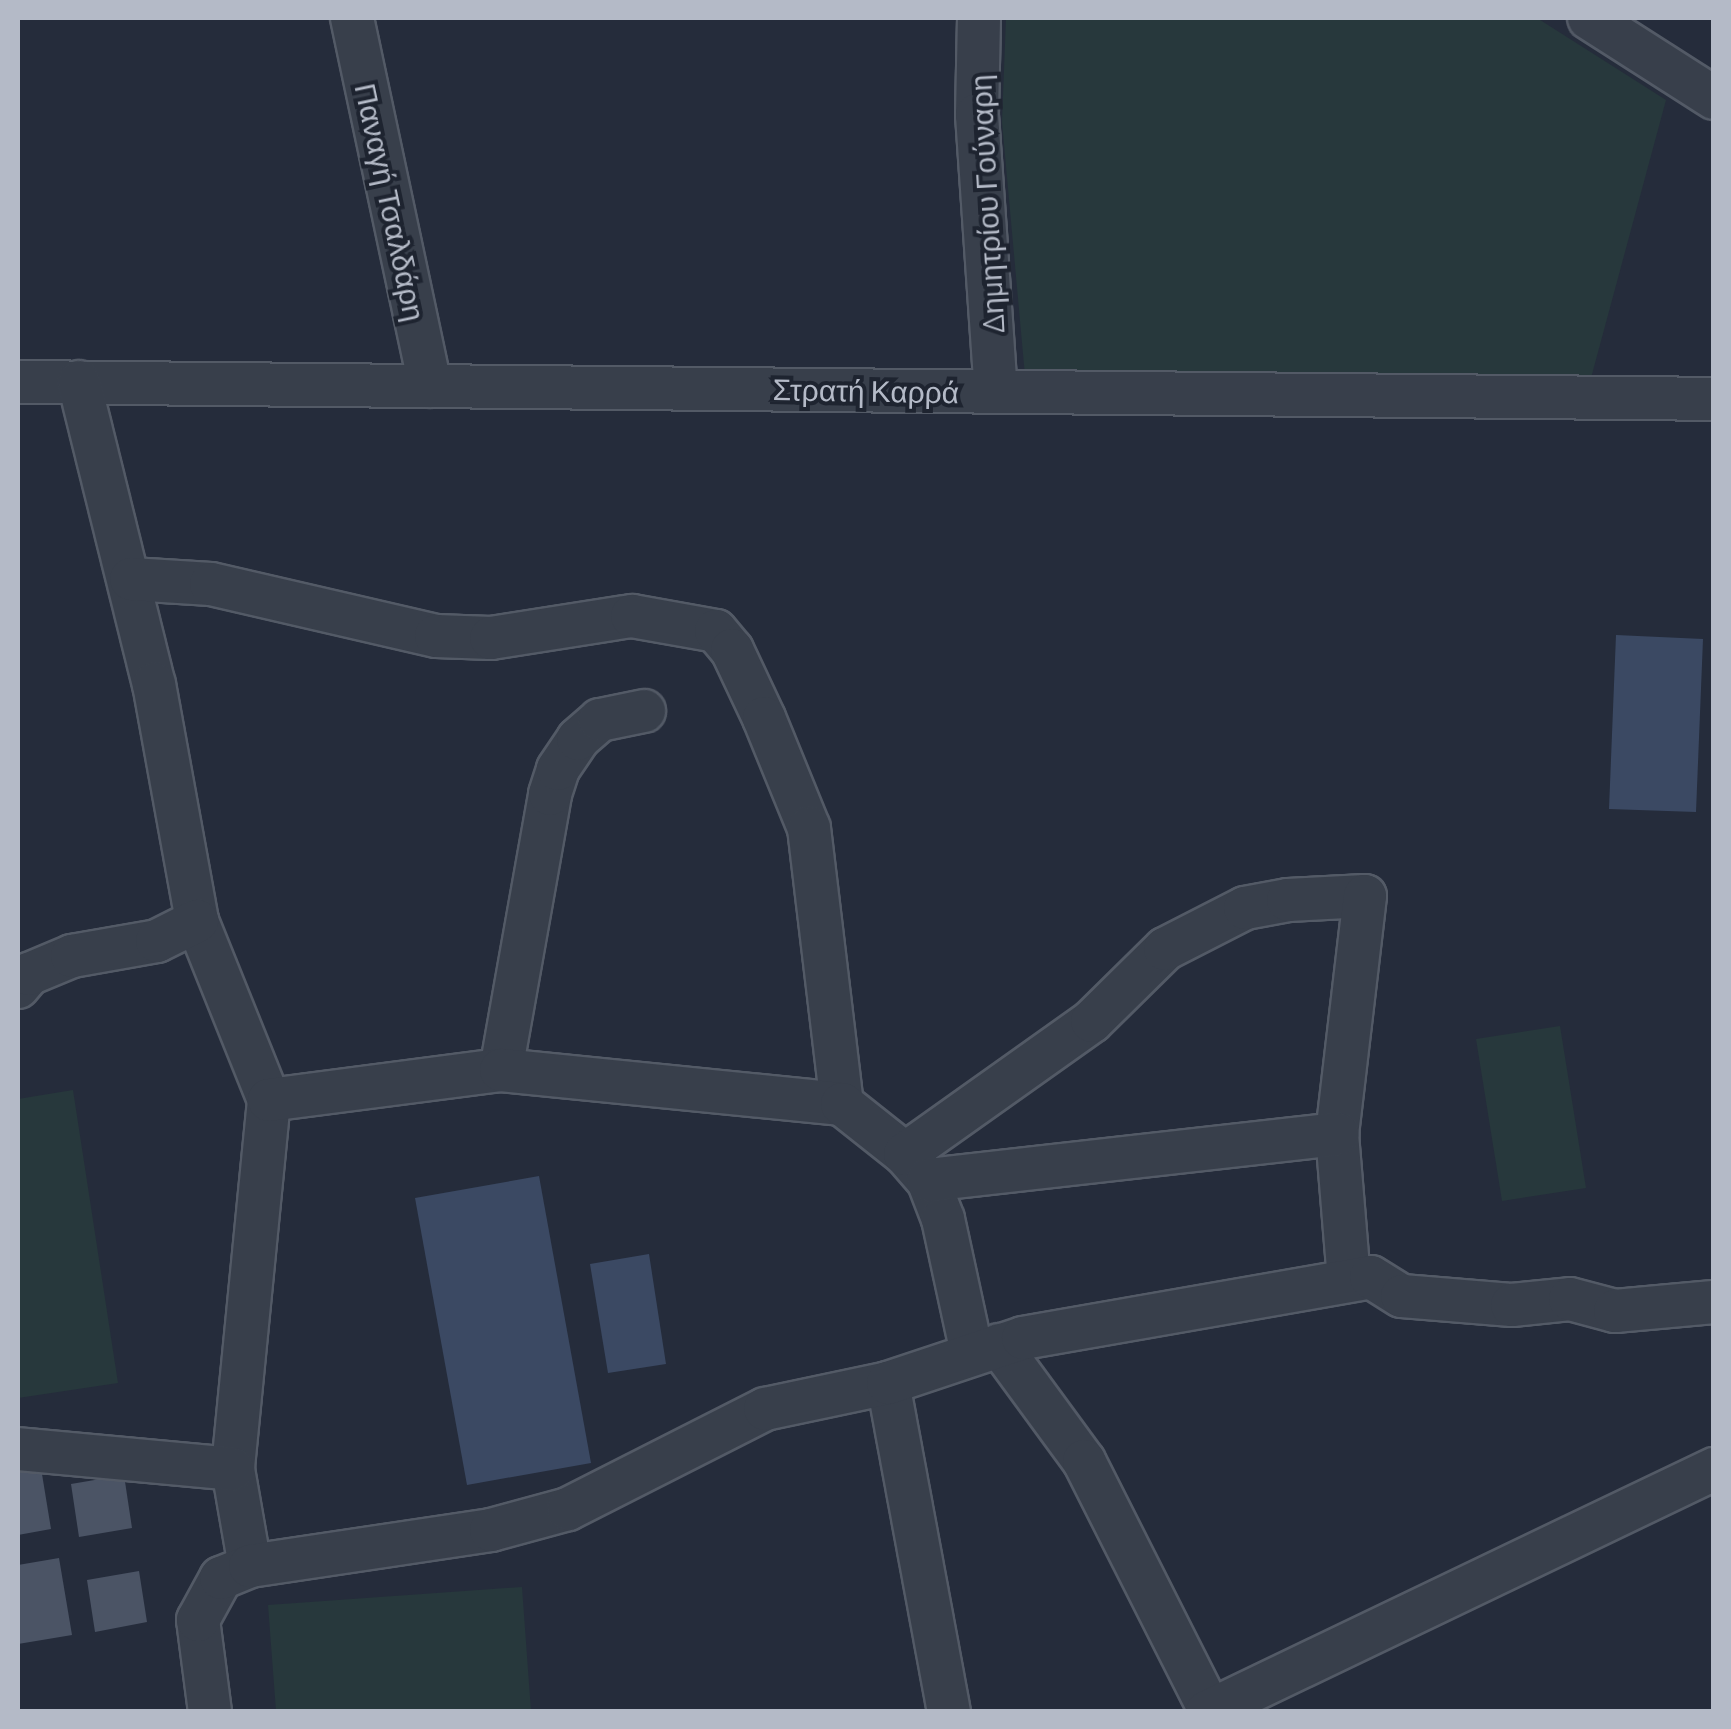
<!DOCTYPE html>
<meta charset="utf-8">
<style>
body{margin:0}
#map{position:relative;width:1731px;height:1729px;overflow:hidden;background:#252c3b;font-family:Barlow,sans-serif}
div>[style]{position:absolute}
.green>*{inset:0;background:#27383c}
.water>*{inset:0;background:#3b4963}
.building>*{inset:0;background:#4b5465}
.roads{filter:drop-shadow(2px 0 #535a66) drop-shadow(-2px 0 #535a66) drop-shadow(0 2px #535a66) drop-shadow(0 -2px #535a66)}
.minor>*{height:42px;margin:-21px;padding:0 21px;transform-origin:21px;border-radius:21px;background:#383f4b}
span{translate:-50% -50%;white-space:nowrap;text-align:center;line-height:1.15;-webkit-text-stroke:8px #1e2430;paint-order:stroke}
.street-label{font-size:30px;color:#b4bac7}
.frame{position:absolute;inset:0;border:20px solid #b4bac7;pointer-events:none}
</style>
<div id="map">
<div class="green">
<div style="clip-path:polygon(1006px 18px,1537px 18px,1666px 100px,1591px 378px,1025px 376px,1002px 122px)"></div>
<div style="clip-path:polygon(1560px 1026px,1586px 1188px,1502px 1201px,1476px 1039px)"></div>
<div style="clip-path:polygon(73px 1090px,118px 1383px,18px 1398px,18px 1099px)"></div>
<div style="clip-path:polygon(522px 1587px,531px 1711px,276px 1711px,268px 1605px)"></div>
</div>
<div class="water">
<div style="clip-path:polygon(1616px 635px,1703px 639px,1696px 812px,1609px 809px)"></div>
<div style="clip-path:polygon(539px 1176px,591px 1463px,467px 1485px,415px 1198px)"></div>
<div style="clip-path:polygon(649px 1254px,666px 1364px,608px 1373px,590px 1264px)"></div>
</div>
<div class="building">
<div style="clip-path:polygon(41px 1468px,51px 1529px,18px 1535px,18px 1472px)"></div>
<div style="clip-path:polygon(124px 1475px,132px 1528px,79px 1537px,71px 1484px)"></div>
<div style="clip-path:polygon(59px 1558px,72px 1635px,18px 1644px,18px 1565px)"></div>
<div style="clip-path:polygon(139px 1571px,147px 1622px,95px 1632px,87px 1580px)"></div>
</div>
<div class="roads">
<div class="minor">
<div style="left:352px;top:18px;width:376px;rotate:78deg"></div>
<div style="left:979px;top:18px;width:97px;rotate:91.2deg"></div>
<div style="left:977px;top:115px;width:277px;rotate:86.1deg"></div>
<div style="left:1589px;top:18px;width:148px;rotate:32.6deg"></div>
<div style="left:18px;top:382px;width:1696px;rotate:0.57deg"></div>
<div style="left:79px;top:382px;width:311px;rotate:76.1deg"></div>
<div style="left:154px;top:684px;width:241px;rotate:79.7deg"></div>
<div style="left:197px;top:921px;width:193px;rotate:68.1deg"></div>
<div style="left:269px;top:1100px;width:371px;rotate:95.6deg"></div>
<div style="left:233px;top:1469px;width:98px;rotate:80.1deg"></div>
<div style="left:131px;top:579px;width:80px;rotate:3.6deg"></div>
<div style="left:211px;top:584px;width:231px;rotate:13deg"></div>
<div style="left:436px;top:636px;width:55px;rotate:2.1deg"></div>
<div style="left:491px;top:638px;width:143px;rotate:-8.9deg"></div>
<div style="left:632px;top:616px;width:85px;rotate:10.1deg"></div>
<div style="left:716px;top:631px;width:25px;rotate:50deg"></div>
<div style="left:732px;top:650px;width:75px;rotate:64.8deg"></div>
<div style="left:764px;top:718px;width:119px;rotate:67.8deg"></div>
<div style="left:809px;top:828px;width:278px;rotate:83.2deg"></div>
<div style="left:18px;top:987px;width:17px;rotate:-50deg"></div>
<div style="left:29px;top:974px;width:47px;rotate:-22.7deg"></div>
<div style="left:72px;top:956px;width:86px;rotate:-10deg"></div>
<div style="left:157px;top:941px;width:45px;rotate:-26.6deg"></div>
<div style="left:501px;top:1070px;width:280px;rotate:-79.9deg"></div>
<div style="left:550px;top:794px;width:26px;rotate:-72deg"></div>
<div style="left:558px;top:769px;width:36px;rotate:-56deg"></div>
<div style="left:578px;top:739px;width:29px;rotate:-41deg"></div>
<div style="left:600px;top:720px;width:45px;rotate:-11.6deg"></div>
<div style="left:269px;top:1100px;width:234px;rotate:-7.4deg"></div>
<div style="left:501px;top:1070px;width:343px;rotate:5.7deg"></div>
<div style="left:842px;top:1104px;width:80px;rotate:38.4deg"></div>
<div style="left:905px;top:1154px;width:35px;rotate:49deg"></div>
<div style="left:928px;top:1180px;width:42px;rotate:69deg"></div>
<div style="left:943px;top:1219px;width:137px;rotate:77.8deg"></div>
<div style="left:905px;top:1154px;width:229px;rotate:-35.4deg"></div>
<div style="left:1092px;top:1021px;width:103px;rotate:-44.6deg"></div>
<div style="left:1165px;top:949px;width:90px;rotate:-27.1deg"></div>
<div style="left:1245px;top:908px;width:44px;rotate:-10.5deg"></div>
<div style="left:1288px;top:900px;width:77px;rotate:-3deg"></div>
<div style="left:1365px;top:896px;width:240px;rotate:96.7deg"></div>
<div style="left:1337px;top:1134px;width:146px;rotate:85.3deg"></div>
<div style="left:928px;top:1180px;width:412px;rotate:-6.4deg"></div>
<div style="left:999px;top:1345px;width:144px;rotate:53.8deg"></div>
<div style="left:1084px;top:1461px;width:281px;rotate:63.2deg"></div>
<div style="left:888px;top:1383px;width:335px;rotate:79.5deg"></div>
<div style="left:18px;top:1449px;width:216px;rotate:5.3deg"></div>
<div style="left:210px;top:1712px;width:93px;rotate:-97.4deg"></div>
<div style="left:198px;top:1620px;width:48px;rotate:-61.3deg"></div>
<div style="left:221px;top:1578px;width:31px;rotate:-22deg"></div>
<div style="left:250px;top:1566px;width:244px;rotate:-8.5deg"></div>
<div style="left:491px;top:1530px;width:80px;rotate:-15.3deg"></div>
<div style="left:568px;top:1509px;width:221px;rotate:-26.9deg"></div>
<div style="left:765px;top:1409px;width:126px;rotate:-11.9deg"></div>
<div style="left:888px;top:1383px;width:142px;rotate:-18.4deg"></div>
<div style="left:1023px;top:1338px;width:353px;rotate:-9.9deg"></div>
<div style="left:1371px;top:1277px;width:36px;rotate:32deg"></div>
<div style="left:1402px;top:1296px;width:110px;rotate:4.7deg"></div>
<div style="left:1512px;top:1305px;width:58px;rotate:-5.9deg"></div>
<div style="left:1570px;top:1299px;width:47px;rotate:14.9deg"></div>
<div style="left:1615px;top:1311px;width:99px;rotate:-5.2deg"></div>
<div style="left:1207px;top:1712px;width:562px;rotate:-25.61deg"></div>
</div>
</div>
<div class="street-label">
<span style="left:391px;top:202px;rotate:78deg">Παναγή Τσαλδάρη</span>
<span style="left:986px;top:204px;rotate:-93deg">Δημητρίου Γούναρη</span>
<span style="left:866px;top:390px;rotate:1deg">Στρατή Καρρά</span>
</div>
<div class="frame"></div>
</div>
